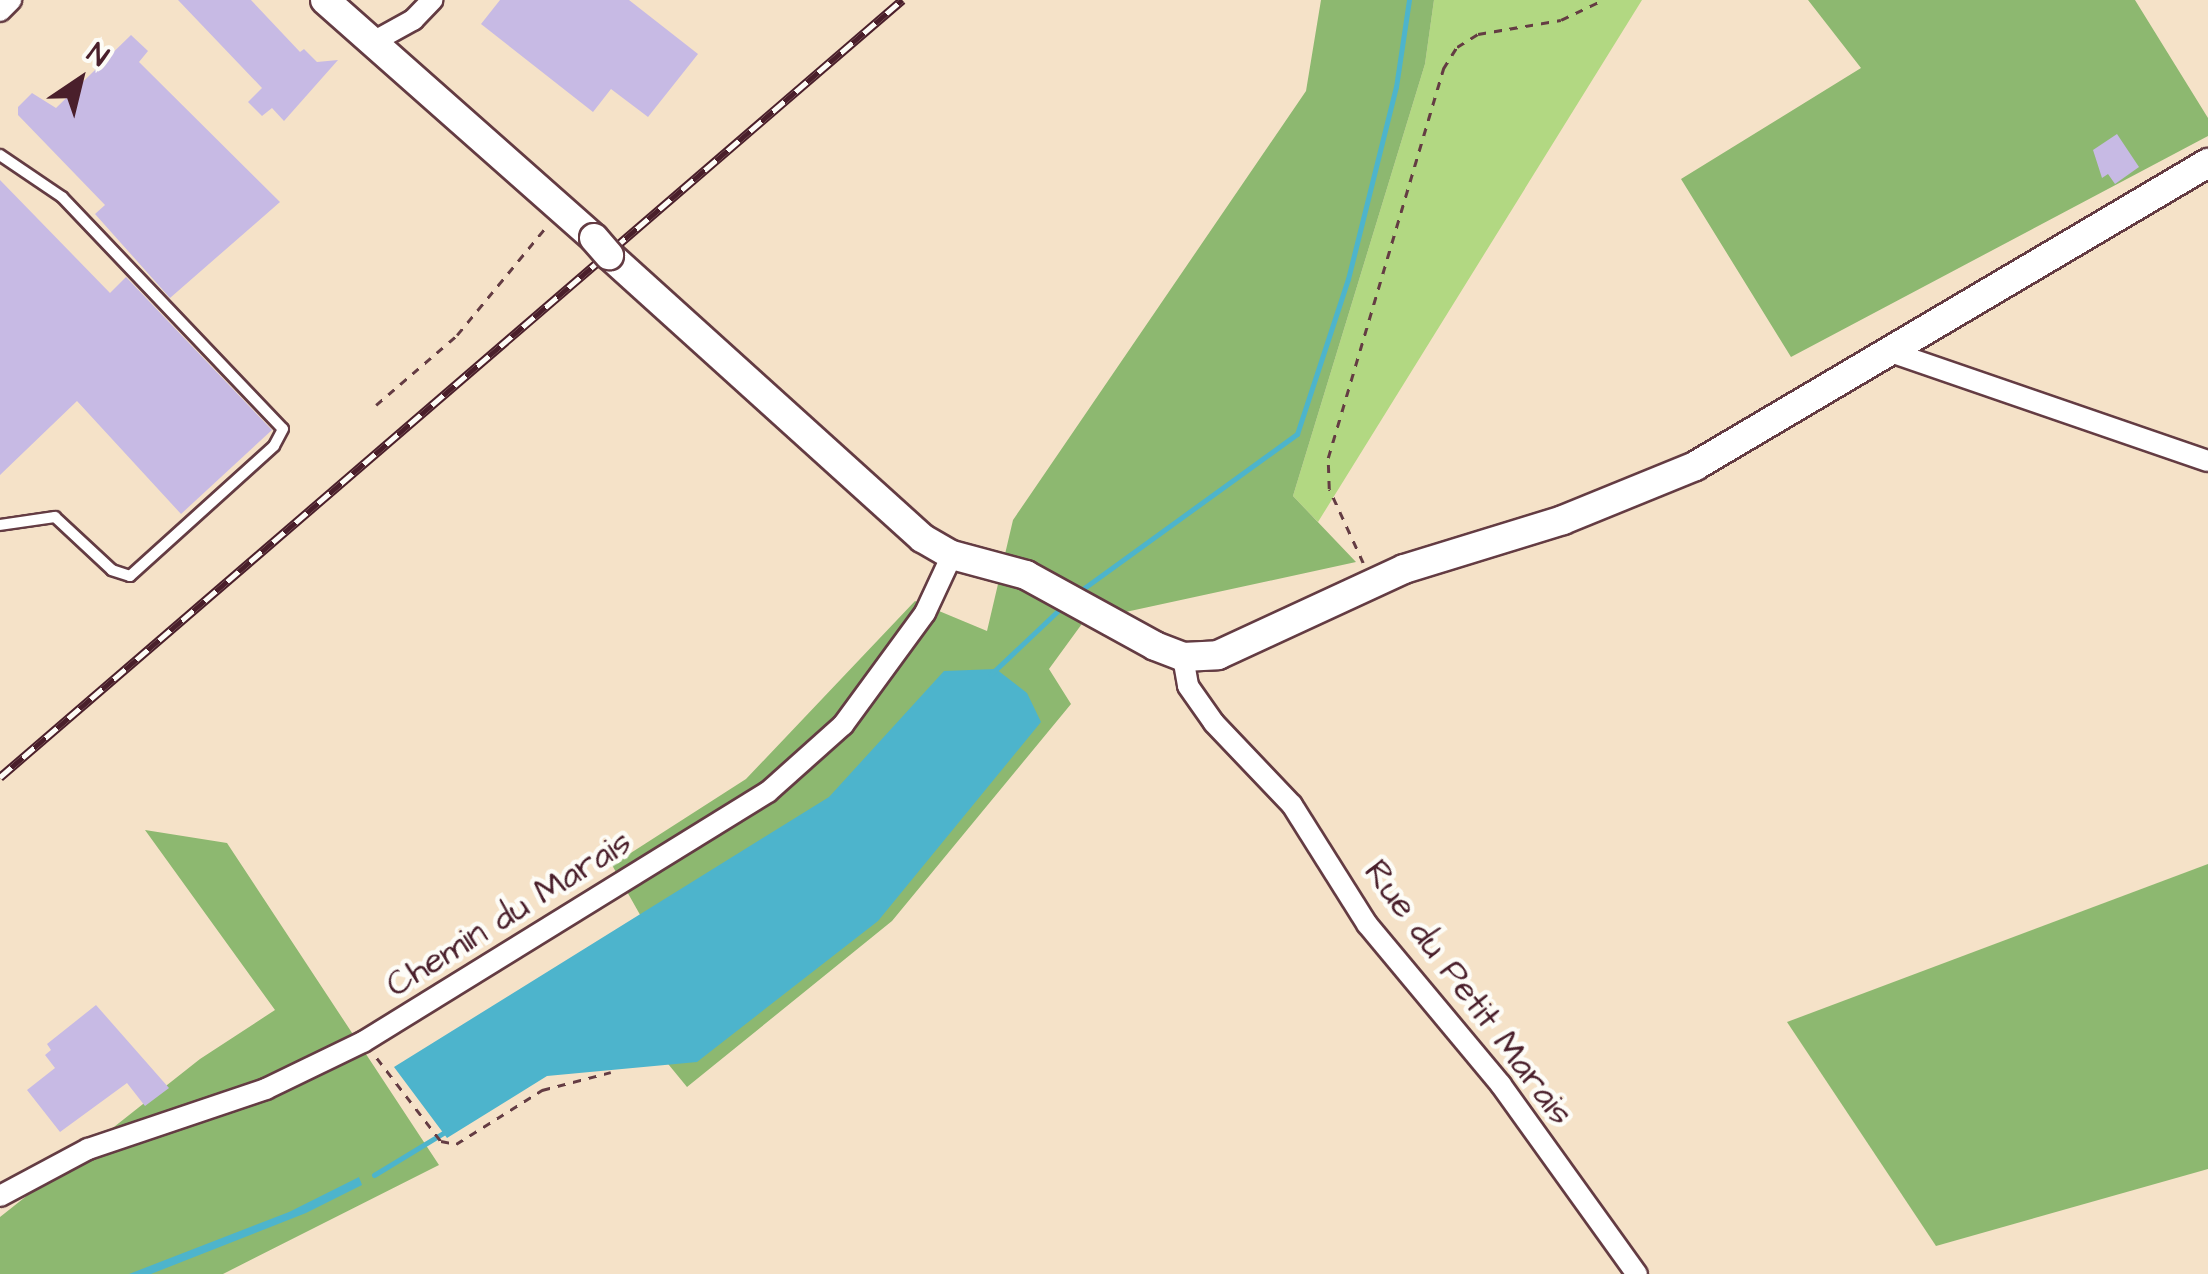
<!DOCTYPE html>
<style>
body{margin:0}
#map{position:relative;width:2208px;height:1274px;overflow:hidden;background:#f5e2c8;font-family:"Architects Daughter",sans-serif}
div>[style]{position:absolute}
.green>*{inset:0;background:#b2d882}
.forest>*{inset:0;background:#8db870}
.water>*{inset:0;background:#4db4cc}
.stream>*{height:5px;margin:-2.5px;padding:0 2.5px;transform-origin:2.5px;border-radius:2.5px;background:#4db4cc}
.building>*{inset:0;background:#c7bae4}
.path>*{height:2.5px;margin-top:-1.25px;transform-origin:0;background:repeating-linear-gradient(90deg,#643c43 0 8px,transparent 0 16px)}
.roads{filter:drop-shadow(2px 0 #643c43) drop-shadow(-2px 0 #643c43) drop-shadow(0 2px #643c43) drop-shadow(0 -2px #643c43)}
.lane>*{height:10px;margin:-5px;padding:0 5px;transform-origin:5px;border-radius:5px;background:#fff}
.street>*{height:20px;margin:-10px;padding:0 10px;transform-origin:10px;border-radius:10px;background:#fff}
.secondary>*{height:28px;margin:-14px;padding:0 14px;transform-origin:14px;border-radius:14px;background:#fff}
.rail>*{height:9px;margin-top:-4.5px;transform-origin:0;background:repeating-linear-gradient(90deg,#fdfcf7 0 15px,#4a1f2b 0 30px);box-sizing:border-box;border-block:2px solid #4a1f2b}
.bridges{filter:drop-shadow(2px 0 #643c43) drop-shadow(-2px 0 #643c43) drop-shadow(0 2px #643c43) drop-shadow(0 -2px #643c43)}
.secondary-bridge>*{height:28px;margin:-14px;padding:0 14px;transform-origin:14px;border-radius:14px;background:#fff}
span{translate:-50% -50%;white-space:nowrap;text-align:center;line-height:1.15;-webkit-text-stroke:9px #fdfcf7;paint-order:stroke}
.street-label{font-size:35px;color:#4a1f2b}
.north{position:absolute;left:30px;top:30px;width:100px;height:100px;-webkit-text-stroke:8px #fdfcf7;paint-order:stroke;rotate:35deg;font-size:28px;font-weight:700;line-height:40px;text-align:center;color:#4a1f2b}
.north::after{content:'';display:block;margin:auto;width:35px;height:45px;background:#4a1f2b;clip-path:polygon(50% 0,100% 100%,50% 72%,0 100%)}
</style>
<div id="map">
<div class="green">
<div style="clip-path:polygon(1434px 0,1642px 0,1318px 522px,1293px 496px,1425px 64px)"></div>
</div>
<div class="forest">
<div style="clip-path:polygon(1321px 0,1434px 0,1425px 64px,1293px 496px,1356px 562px,1084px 621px,1049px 669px,1071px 704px,892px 921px,687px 1087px,614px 998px,661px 952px,612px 865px,746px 779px,915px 601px,987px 631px,1013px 520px,1306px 91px)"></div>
<div style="clip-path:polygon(1808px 0,2135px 0,2208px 118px,2208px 136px,1791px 357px,1681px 179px,1861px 68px)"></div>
<div style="clip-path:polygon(145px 830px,227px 843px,439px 1165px,223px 1274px,0 1274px,0 1217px,200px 1059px,275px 1010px)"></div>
<div style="clip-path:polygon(2208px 864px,2208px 1169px,1936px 1246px,1787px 1022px)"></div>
</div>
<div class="water">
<div style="clip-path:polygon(996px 669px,1027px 693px,1041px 722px,878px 921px,697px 1062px,547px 1076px,447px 1138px,394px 1067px,829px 797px,944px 671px)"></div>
<div style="clip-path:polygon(359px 1177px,362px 1185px,306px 1213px,151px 1274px,129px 1274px,289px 1212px)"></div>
</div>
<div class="stream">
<div style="left:1080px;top:591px;width:268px;rotate:-35.9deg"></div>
<div style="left:1297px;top:434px;width:163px;rotate:-71.8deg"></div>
<div style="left:1348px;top:279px;width:198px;rotate:-76deg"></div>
<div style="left:1396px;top:87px;width:88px;rotate:-81.5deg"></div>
<div style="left:991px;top:674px;width:99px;rotate:-43.4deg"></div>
<div style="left:374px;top:1175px;width:87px;rotate:-31.3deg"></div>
</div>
<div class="building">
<div style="clip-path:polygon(178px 0,251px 0,300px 52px,304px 49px,317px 62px,338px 60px,284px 121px,272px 108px,262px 116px,248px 102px,262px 88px)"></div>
<div style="clip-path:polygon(500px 0,629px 0,698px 54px,648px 117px,611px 89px,593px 112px,481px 24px)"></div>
<div style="clip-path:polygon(131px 35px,148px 51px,139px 62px,280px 202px,170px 298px,95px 214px,105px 205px,18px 115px,18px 107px,32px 93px,56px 108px)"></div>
<div style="clip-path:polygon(2117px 134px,2139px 167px,2115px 184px,2108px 174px,2102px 178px,2093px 150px)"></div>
<div style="clip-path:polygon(0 180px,110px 293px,126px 277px,272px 430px,181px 514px,77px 401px,0 475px)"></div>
<div style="clip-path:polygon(96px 1005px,169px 1088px,145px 1106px,127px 1083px,60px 1132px,27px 1090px,55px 1068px,45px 1055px,51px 1050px,47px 1044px)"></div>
</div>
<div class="path">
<div style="left:376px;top:405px;width:107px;rotate:-40.8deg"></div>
<div style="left:457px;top:335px;width:140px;rotate:-50.5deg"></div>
<div style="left:1363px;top:563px;width:81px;rotate:-114.7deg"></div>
<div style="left:1329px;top:489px;width:31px;rotate:-92deg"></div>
<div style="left:1328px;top:458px;width:406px;rotate:-73.5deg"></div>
<div style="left:1443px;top:69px;width:26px;rotate:-58deg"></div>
<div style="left:1457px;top:47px;width:25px;rotate:-32deg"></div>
<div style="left:1478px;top:34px;width:84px;rotate:-9.6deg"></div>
<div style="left:1561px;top:20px;width:47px;rotate:-25.5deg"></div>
<div style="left:377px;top:1058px;width:105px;rotate:52.4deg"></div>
<div style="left:441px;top:1141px;width:15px;rotate:11deg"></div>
<div style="left:456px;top:1144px;width:102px;rotate:-32.1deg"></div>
<div style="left:542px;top:1090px;width:71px;rotate:-14.6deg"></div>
</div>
<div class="roads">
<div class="lane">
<div style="left:0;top:155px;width:75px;rotate:34.1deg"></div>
<div style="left:62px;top:197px;width:320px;rotate:46.4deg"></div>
<div style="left:283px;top:429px;width:19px;rotate:118deg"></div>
<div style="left:274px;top:446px;width:194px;rotate:137.9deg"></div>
<div style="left:130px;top:576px;width:19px;rotate:-162deg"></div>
<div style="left:112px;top:570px;width:78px;rotate:-137.1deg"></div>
<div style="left:55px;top:517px;width:56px;rotate:171.7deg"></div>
</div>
<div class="street">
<div style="left:0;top:11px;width:16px;rotate:-45deg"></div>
<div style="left:373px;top:42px;width:46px;rotate:-28.8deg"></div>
<div style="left:413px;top:20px;width:28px;rotate:-46deg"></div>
<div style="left:1888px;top:351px;width:338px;rotate:19deg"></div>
<div style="left:1183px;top:657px;width:29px;rotate:80deg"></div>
<div style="left:1188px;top:686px;width:45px;rotate:54.9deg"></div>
<div style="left:1214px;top:723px;width:113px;rotate:46.4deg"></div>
<div style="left:1292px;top:805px;width:141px;rotate:57.8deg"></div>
<div style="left:1367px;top:924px;width:209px;rotate:50.2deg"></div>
<div style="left:1501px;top:1085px;width:233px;rotate:54.3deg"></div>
<div style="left:0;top:1196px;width:100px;rotate:-28.1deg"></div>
<div style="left:88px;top:1149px;width:188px;rotate:-18.6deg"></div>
<div style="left:266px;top:1089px;width:108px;rotate:-25.9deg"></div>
<div style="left:363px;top:1042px;width:476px;rotate:-31.7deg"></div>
<div style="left:768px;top:792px;width:101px;rotate:-41.8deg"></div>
<div style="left:843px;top:725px;width:139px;rotate:-53.8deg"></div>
<div style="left:925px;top:613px;width:64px;rotate:-65deg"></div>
</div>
<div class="secondary">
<div style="left:325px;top:0;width:359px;rotate:41.5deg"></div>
<div style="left:609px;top:255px;width:422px;rotate:42.1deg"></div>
<div style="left:922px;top:538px;width:34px;rotate:30deg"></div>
<div style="left:952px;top:555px;width:77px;rotate:15.1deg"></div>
<div style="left:1026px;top:575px;width:147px;rotate:28.8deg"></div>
<div style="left:1155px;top:646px;width:30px;rotate:21deg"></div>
<div style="left:1183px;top:657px;width:35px;rotate:-3deg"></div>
<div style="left:1218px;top:655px;width:205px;rotate:-24.8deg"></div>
<div style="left:1404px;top:569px;width:166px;rotate:-17.1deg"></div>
<div style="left:1563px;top:520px;width:143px;rotate:-22.2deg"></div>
<div style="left:1695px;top:466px;width:596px;rotate:-30.57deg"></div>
</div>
</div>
<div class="rail">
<div style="left:0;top:777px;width:1191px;rotate:-40.74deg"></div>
</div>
<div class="bridges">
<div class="secondary-bridge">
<div style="left:594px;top:238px;width:23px;rotate:49deg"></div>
</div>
</div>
<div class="street-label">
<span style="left:509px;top:914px;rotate:-32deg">Chemin du Marais</span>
<span style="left:1468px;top:993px;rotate:53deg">Rue du Petit Marais</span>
</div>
<div class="north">N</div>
</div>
